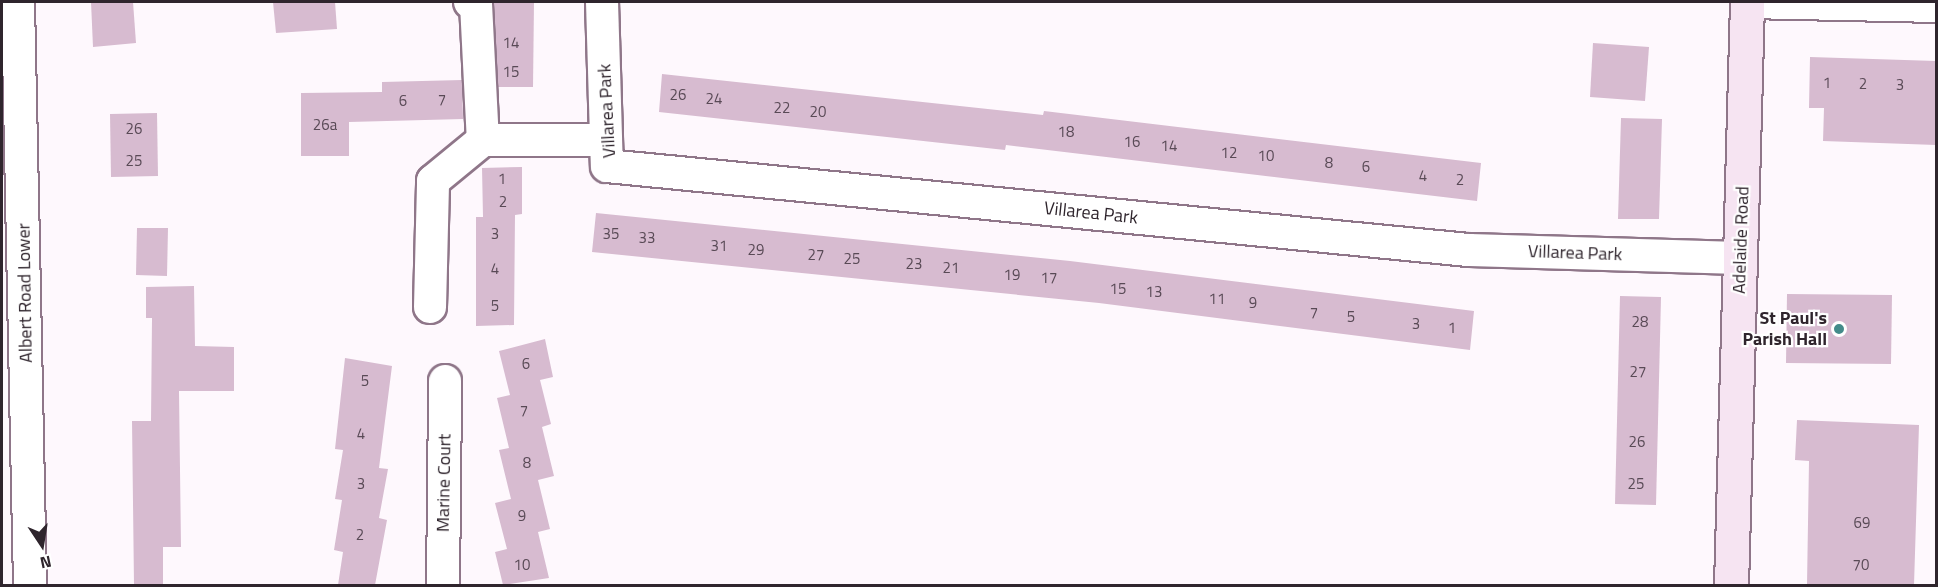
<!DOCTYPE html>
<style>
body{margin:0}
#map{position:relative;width:1938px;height:587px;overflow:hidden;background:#fef8fd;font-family:"Titillium Web",sans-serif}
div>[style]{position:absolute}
.building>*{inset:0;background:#d7bbd0}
.roads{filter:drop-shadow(2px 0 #8f7689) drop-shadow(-2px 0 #8f7689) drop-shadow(0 2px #8f7689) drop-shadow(0 -2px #8f7689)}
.street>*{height:32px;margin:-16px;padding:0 16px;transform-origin:16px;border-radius:16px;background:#fff}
.secondary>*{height:33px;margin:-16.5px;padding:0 16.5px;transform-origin:16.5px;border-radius:16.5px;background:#f6e4f2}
.dots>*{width:16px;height:16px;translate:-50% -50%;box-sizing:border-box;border:3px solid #fff;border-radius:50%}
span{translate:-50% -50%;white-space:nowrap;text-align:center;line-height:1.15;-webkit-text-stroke:4.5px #fff;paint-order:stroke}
.number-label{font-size:15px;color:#594a56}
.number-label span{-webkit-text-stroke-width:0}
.street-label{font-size:18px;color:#2f252d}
.poi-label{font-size:18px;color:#2f252d;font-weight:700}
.right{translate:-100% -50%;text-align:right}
.frame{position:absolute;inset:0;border:3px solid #2f252d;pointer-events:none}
.north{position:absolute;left:12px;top:515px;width:60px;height:60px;-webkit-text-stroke:4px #fff;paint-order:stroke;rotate:168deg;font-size:16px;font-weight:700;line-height:24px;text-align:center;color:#2f252d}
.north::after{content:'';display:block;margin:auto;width:21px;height:27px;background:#2f252d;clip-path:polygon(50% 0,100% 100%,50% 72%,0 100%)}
</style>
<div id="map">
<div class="building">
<div style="clip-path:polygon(91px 2px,133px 2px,136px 43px,93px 47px)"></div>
<div style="clip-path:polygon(273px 2px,335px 2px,337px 29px,276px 33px)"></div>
<div style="clip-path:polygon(494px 2px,534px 2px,533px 87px,498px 87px)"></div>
<div style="clip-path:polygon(1593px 43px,1649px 47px,1645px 101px,1590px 97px)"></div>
<div style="clip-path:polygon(1810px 57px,1936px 61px,1936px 145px,1823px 141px,1824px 108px,1809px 108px)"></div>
<div style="clip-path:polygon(662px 74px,1043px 115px,1044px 111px,1481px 163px,1477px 201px,1006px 145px,1005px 150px,659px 112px)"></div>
<div style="clip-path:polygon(462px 80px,463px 119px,349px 122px,349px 156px,301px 156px,301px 93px,382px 92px,382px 82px)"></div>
<div style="clip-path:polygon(157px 113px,158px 176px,111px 177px,110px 114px)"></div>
<div style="clip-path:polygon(1621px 118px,1662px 119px,1659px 219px,1618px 219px)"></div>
<div style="clip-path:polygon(522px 167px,522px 214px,515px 215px,514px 325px,476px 326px,476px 217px,483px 217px,482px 168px)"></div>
<div style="clip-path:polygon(596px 213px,1070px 261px,1474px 311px,1470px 350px,1099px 303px,592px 252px)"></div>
<div style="clip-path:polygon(137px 228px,168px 228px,167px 276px,136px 275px)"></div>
<div style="clip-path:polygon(194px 286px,195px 346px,234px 347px,234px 391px,179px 391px,181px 547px,163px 547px,163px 585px,134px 585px,132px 421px,151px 421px,152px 318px,146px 318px,146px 287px)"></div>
<div style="clip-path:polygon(1787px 294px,1892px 295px,1891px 364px,1786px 363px)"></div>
<div style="clip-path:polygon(1620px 296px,1661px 297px,1656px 505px,1615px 504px)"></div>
<div style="clip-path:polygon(545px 339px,553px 377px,540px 380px,551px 424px,542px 427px,554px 476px,538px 480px,550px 529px,538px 532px,549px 578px,503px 585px,495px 552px,507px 549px,495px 503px,511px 499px,499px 450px,509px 448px,497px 398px,510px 395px,499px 351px)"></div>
<div style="clip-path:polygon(345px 358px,392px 366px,379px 468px,388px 469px,379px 518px,387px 520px,375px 585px,338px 585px,343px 552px,334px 550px,342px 500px,335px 499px,343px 450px,335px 449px)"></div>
<div style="clip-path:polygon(1797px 420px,1919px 425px,1914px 585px,1807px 585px,1809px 461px,1795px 460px)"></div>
</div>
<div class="roads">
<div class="street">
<div style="left:18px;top:2px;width:584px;rotate:88.82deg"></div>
<div style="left:470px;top:2px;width:6px;rotate:18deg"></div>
<div style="left:476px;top:4px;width:136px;rotate:87.1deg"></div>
<div style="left:602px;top:2px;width:164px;rotate:88.3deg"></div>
<div style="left:607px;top:166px;width:866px;rotate:5.57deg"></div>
<div style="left:1469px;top:250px;width:271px;rotate:1.7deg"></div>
<div style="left:1747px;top:2px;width:189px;rotate:1.2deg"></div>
<div style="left:430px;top:307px;width:126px;rotate:-88.6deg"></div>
<div style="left:433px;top:181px;width:65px;rotate:-39.4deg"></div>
<div style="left:483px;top:140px;width:123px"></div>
<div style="left:443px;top:586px;width:205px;rotate:-89.4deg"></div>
</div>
<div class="secondary">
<div style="left:1731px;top:586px;width:584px;rotate:-88.43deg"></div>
</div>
</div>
<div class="dots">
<div style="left:1839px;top:329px;background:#438b8a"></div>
</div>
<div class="number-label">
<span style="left:511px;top:43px">14</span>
<span style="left:511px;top:72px">15</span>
<span style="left:1827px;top:83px">1</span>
<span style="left:1863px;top:84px">2</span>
<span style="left:1900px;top:85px">3</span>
<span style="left:678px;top:95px">26</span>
<span style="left:714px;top:99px">24</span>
<span style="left:442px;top:100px">7</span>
<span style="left:403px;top:101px">6</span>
<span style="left:782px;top:108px">22</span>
<span style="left:818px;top:112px">20</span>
<span style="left:325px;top:125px">26a</span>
<span style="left:134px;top:129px">26</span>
<span style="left:1066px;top:132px">18</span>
<span style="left:1132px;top:142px">16</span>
<span style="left:1169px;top:146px">14</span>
<span style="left:1229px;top:153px">12</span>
<span style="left:1266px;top:156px">10</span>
<span style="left:134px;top:161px">25</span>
<span style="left:1329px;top:163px">8</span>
<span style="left:1366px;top:167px">6</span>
<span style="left:1423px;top:176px">4</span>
<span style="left:502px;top:179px">1</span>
<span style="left:1460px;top:180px">2</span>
<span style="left:503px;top:202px">2</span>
<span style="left:495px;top:234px">3</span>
<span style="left:611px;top:234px">35</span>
<span style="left:647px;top:238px">33</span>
<span style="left:719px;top:246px">31</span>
<span style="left:756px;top:250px">29</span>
<span style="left:816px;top:255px">27</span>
<span style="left:852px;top:259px">25</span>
<span style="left:914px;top:264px">23</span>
<span style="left:951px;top:268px">21</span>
<span style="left:495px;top:269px">4</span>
<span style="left:1012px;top:275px">19</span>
<span style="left:1049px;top:278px">17</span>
<span style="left:1118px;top:289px">15</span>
<span style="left:1154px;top:292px">13</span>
<span style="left:1217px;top:299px">11</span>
<span style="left:1253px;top:303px">9</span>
<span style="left:495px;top:306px">5</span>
<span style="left:1314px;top:313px">7</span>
<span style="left:1351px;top:317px">5</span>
<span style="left:1640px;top:322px">28</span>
<span style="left:1416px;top:324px">3</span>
<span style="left:1452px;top:328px">1</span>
<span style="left:526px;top:364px">6</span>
<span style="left:1638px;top:372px">27</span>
<span style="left:365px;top:381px">5</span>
<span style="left:524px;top:411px">7</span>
<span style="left:361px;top:434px">4</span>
<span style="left:1637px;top:442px">26</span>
<span style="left:527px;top:463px">8</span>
<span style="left:361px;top:484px">3</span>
<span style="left:1636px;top:484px">25</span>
<span style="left:522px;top:516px">9</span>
<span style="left:1862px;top:523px">69</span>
<span style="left:360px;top:535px">2</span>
<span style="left:522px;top:565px">10</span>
<span style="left:1861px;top:565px">70</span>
</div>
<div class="street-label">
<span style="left:607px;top:111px;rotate:-93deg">Villarea Park</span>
<span style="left:1091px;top:213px;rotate:6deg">Villarea Park</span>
<span style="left:1741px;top:240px;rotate:-88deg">Adelaide Road</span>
<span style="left:1575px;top:253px;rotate:2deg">Villarea Park</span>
<span style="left:25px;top:293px;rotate:-91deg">Albert Road Lower</span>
<span style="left:444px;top:483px;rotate:-89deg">Marine Court</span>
</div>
<div class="poi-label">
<span class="right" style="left:1827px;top:329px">St Paul's<br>Parish Hall</span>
</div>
<div class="frame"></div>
<div class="north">N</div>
</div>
